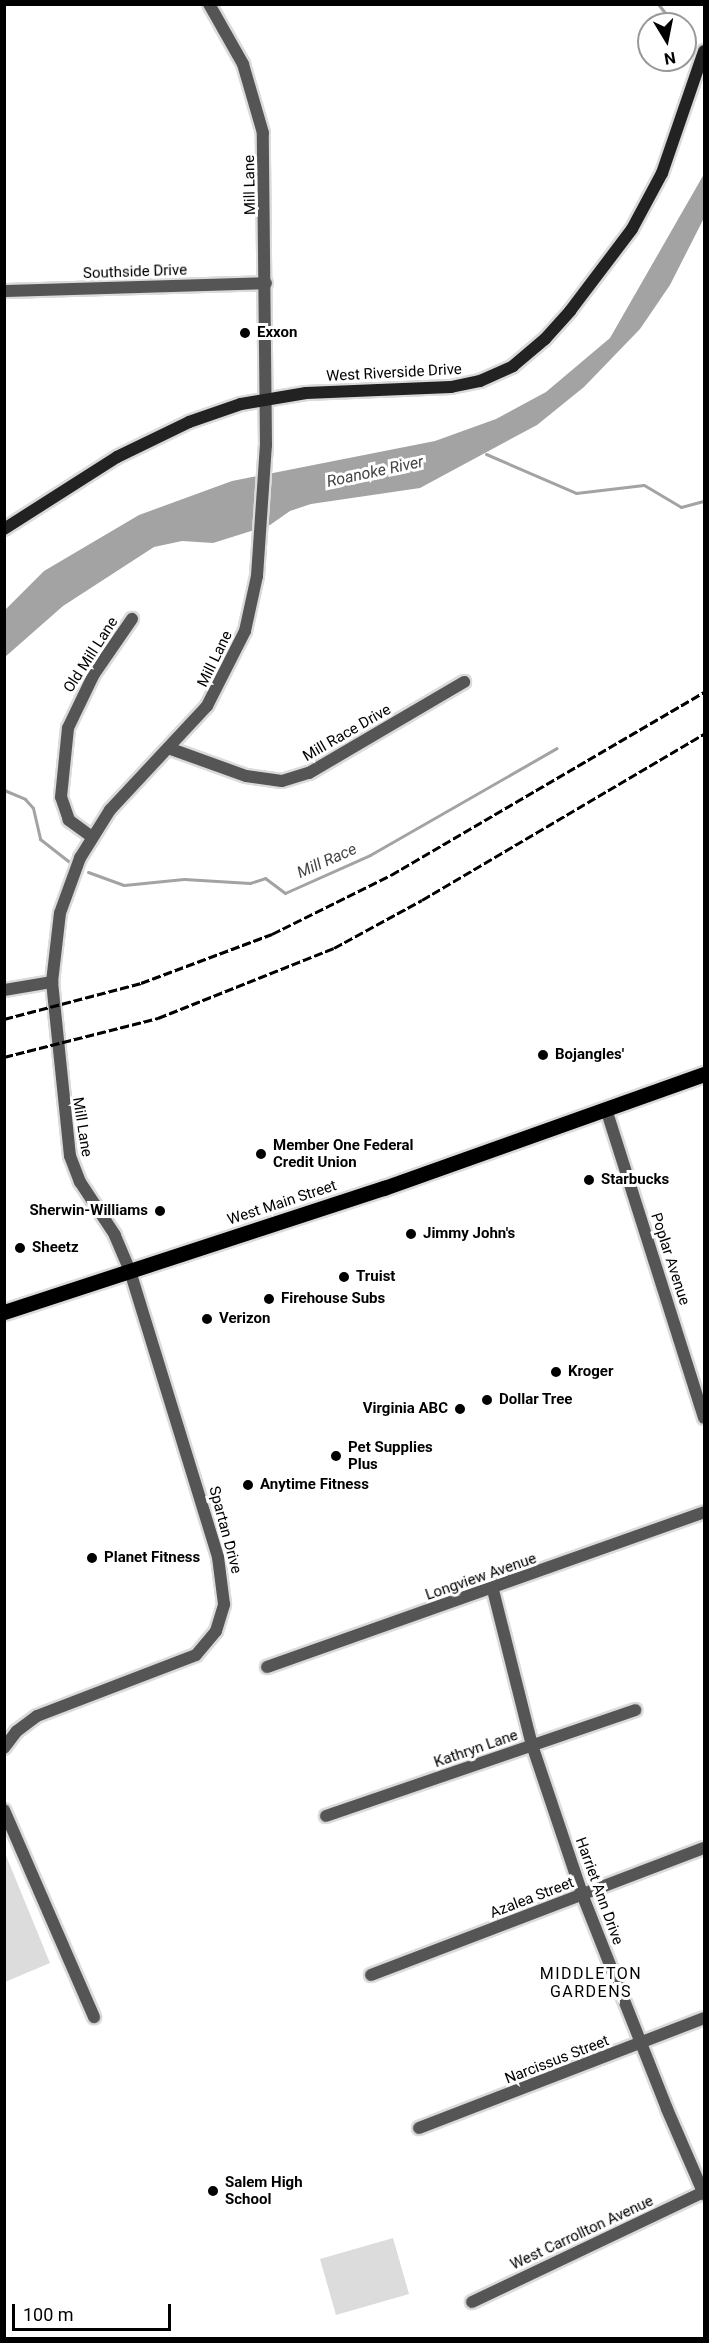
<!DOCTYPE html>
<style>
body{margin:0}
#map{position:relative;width:709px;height:2343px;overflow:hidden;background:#fff;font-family:Roboto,sans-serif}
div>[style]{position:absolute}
.green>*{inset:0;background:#dcdcdc}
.water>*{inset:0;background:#a3a3a3}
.stream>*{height:3px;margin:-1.5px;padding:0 1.5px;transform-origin:1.5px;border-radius:1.5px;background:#a3a3a3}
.roads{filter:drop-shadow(2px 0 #dbdbdb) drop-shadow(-2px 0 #dbdbdb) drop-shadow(0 2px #dbdbdb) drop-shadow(0 -2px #dbdbdb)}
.street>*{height:12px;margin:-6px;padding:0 6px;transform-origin:6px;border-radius:6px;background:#555}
.secondary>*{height:12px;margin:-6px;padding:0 6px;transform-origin:6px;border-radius:6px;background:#222}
.primary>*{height:15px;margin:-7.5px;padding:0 7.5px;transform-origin:7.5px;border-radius:7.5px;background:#000}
.rail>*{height:3px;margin-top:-1.5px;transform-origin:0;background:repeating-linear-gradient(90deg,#000 0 9px,transparent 0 12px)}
.dots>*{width:16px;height:16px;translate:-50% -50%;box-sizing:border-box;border:3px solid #fff;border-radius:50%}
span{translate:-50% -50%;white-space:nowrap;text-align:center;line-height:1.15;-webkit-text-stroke:6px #fff;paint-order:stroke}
.street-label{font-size:15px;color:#000}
.poi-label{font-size:15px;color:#000;font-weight:700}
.left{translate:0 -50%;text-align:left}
.right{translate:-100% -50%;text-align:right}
.water-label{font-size:16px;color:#444;font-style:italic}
.neighbourhood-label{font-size:16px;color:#000;letter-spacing:1.5px}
.frame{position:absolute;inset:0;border:6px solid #000;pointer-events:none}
.north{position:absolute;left:637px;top:12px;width:60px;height:60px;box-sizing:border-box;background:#fff;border:2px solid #999;border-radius:50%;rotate:170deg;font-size:16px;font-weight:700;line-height:24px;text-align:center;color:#000}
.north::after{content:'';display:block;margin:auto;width:21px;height:27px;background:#000;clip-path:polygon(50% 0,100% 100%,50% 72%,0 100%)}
.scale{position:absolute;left:12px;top:2304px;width:159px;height:27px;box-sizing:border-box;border:3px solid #000;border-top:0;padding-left:8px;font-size:18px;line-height:21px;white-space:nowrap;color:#000;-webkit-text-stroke:4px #fff;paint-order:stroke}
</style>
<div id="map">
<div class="green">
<div style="clip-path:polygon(5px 1853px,50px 1963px,5px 1982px,4px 1982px)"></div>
<div style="clip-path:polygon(393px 2238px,409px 2294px,336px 2315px,320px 2259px)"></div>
</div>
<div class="water">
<div style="clip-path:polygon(704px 174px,704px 218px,670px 285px,640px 329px,584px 387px,537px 425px,420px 488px,311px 504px,290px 511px,270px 525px,213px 543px,182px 541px,154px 547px,63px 606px,5px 657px,5px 610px,44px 571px,139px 515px,232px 481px,435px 441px,496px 419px,546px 392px,610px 338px)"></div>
</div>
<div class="stream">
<div style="left:658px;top:4px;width:26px;rotate:51deg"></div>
<div style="left:685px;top:36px;width:6px;rotate:39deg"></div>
<div style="left:486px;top:454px;width:98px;rotate:23.4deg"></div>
<div style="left:576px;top:493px;width:68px;rotate:-6.7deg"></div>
<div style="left:644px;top:485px;width:43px;rotate:30.7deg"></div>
<div style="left:681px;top:507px;width:24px;rotate:-15deg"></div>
<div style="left:4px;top:790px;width:23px;rotate:23deg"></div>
<div style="left:25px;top:799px;width:12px;rotate:48deg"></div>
<div style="left:33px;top:808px;width:32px;rotate:77deg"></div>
<div style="left:40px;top:839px;width:41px;rotate:38deg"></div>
<div style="left:88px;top:872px;width:38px;rotate:20deg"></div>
<div style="left:124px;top:885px;width:60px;rotate:-5.7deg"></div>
<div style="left:184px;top:879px;width:66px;rotate:3.5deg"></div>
<div style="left:250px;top:883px;width:16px;rotate:-18deg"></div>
<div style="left:265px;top:878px;width:25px;rotate:37deg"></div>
<div style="left:285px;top:893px;width:93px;rotate:-24.1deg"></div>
<div style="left:370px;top:855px;width:215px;rotate:-29.8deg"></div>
</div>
<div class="roads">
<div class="street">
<div style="left:4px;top:291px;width:262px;rotate:-1.7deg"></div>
<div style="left:171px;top:749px;width:80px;rotate:19.8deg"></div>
<div style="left:246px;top:776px;width:36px;rotate:8deg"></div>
<div style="left:282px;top:781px;width:28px;rotate:-17deg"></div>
<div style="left:309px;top:773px;width:180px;rotate:-30.4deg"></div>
<div style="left:92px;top:837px;width:29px;rotate:-144deg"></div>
<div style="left:69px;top:820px;width:24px;rotate:-109deg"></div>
<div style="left:61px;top:797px;width:69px;rotate:-84.2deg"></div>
<div style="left:68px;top:728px;width:60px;rotate:-64.3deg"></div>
<div style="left:94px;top:674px;width:67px;rotate:-55.4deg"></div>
<div style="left:4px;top:990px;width:49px;rotate:-9.5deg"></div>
<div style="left:606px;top:1109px;width:324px;rotate:72.4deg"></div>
<div style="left:493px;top:1590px;width:160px;rotate:75.9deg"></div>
<div style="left:532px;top:1745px;width:157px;rotate:71.4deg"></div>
<div style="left:582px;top:1894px;width:231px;rotate:68.4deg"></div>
<div style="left:667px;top:2109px;width:93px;rotate:66.5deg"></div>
<div style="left:267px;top:1667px;width:464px;rotate:-19.5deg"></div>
<div style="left:4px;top:1748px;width:21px;rotate:-53deg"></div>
<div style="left:17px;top:1731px;width:25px;rotate:-37deg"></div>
<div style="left:37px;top:1716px;width:170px;rotate:-21deg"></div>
<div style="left:196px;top:1655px;width:31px;rotate:-50deg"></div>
<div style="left:216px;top:1631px;width:28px;rotate:-73deg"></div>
<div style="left:224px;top:1604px;width:47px;rotate:-97.3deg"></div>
<div style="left:218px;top:1557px;width:299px;rotate:-107.1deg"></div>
<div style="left:130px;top:1271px;width:39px;rotate:-113deg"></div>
<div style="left:115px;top:1235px;width:64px;rotate:-123.4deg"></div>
<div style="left:80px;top:1182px;width:28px;rotate:-111deg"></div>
<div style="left:70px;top:1156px;width:175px;rotate:-95.9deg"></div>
<div style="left:52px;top:982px;width:69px;rotate:-83.4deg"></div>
<div style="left:60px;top:913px;width:59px;rotate:-70deg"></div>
<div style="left:80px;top:858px;width:57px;rotate:-58deg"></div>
<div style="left:110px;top:810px;width:142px;rotate:-47deg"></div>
<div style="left:207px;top:706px;width:84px;rotate:-63.1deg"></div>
<div style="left:245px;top:631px;width:56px;rotate:-77.7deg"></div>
<div style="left:257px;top:576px;width:131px;rotate:-86.1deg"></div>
<div style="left:266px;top:445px;width:312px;rotate:-90.6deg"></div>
<div style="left:263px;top:133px;width:72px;rotate:-106.2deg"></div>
<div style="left:243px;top:64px;width:69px;rotate:-119.5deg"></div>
<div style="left:4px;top:1810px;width:226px;rotate:66.5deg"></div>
<div style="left:326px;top:1816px;width:327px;rotate:-18.9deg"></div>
<div style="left:371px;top:1975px;width:356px;rotate:-20.9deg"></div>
<div style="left:419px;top:2128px;width:305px;rotate:-21.1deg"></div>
<div style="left:472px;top:2302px;width:257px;rotate:-25.4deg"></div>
</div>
<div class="secondary">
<div style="left:4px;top:529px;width:134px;rotate:-32.5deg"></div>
<div style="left:117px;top:457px;width:80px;rotate:-25.9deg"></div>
<div style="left:189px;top:422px;width:55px;rotate:-19.1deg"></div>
<div style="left:241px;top:404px;width:66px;rotate:-9.6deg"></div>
<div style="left:306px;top:393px;width:145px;rotate:-2.4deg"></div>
<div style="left:451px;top:387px;width:30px;rotate:-12deg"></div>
<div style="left:480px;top:381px;width:36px;rotate:-24deg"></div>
<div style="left:513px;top:366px;width:42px;rotate:-40.2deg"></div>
<div style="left:545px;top:339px;width:38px;rotate:-48deg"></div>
<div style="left:570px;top:311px;width:103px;rotate:-52.9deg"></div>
<div style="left:632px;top:229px;width:64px;rotate:-61.8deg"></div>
<div style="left:662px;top:173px;width:129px;rotate:-71deg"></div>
</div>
<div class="primary">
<div style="left:4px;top:1312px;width:400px;rotate:-18.1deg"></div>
<div style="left:384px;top:1188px;width:340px;rotate:-19.6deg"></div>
</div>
</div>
<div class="rail">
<div style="left:4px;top:1019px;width:142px;rotate:-14.7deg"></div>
<div style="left:141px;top:983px;width:140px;rotate:-20.5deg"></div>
<div style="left:272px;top:934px;width:133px;rotate:-26.4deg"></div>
<div style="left:391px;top:875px;width:363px;rotate:-30.3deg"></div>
<div style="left:4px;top:1057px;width:159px;rotate:-14.2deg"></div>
<div style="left:158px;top:1018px;width:189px;rotate:-21.7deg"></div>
<div style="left:334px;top:948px;width:100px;rotate:-28.6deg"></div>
<div style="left:422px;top:900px;width:327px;rotate:-30.5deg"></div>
</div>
<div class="dots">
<div style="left:245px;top:333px;background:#000"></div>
<div style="left:543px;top:1055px;background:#000"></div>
<div style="left:261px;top:1154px;background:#000"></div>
<div style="left:589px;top:1180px;background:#000"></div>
<div style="left:160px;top:1211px;background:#000"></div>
<div style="left:411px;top:1234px;background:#000"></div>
<div style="left:20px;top:1248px;background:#000"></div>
<div style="left:344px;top:1277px;background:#000"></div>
<div style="left:269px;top:1299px;background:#000"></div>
<div style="left:207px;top:1319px;background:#000"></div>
<div style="left:556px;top:1372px;background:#000"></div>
<div style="left:487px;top:1400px;background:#000"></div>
<div style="left:460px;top:1409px;background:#000"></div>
<div style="left:336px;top:1456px;background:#000"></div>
<div style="left:248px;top:1485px;background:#000"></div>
<div style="left:92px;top:1558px;background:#000"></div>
<div style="left:213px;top:2191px;background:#000"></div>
</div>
<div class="street-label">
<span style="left:250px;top:185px;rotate:-91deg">Mill Lane</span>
<span style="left:135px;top:272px;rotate:-2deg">Southside Drive</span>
<span style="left:394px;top:373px;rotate:-3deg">West Riverside Drive</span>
<span style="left:91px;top:655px;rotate:-57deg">Old Mill Lane</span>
<span style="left:215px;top:659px;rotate:-64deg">Mill Lane</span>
<span style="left:347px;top:733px;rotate:-30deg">Mill Race Drive</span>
<span style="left:82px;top:1127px;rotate:81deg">Mill Lane</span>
<span style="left:282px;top:1203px;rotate:-18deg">West Main Street</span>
<span style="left:670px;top:1259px;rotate:72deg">Poplar Avenue</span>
<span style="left:225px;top:1530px;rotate:75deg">Spartan Drive</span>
<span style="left:481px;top:1577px;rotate:-19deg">Longview Avenue</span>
<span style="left:476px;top:1749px;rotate:-19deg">Kathryn Lane</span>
<span style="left:599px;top:1891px;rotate:70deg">Harriet Ann Drive</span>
<span style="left:532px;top:1898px;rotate:-21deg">Azalea Street</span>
<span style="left:557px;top:2060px;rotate:-21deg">Narcissus Street</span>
<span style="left:582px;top:2233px;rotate:-25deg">West Carrollton Avenue</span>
</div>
<div class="poi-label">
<span class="left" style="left:257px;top:333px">Exxon</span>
<span class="left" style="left:555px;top:1055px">Bojangles'</span>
<span class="left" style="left:273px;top:1154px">Member One Federal<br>Credit Union</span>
<span class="left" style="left:601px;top:1180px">Starbucks</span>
<span class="right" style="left:148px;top:1211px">Sherwin-Williams</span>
<span class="left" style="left:423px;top:1234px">Jimmy John's</span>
<span class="left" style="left:32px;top:1248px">Sheetz</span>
<span class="left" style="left:356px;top:1277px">Truist</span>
<span class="left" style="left:281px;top:1299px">Firehouse Subs</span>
<span class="left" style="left:219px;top:1319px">Verizon</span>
<span class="left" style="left:568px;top:1372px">Kroger</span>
<span class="left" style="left:499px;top:1400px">Dollar Tree</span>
<span class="right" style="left:448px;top:1409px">Virginia ABC</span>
<span class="left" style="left:348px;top:1456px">Pet Supplies<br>Plus</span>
<span class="left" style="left:260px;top:1485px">Anytime Fitness</span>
<span class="left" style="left:104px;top:1558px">Planet Fitness</span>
<span class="left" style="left:225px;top:2191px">Salem High<br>School</span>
</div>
<div class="water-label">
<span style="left:375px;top:472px;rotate:-12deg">Roanoke River</span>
<span style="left:327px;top:861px;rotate:-24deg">Mill Race</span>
</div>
<div class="neighbourhood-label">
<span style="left:591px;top:1983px">MIDDLETON<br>GARDENS</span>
</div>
<div class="frame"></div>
<div class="north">N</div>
<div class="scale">100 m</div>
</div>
